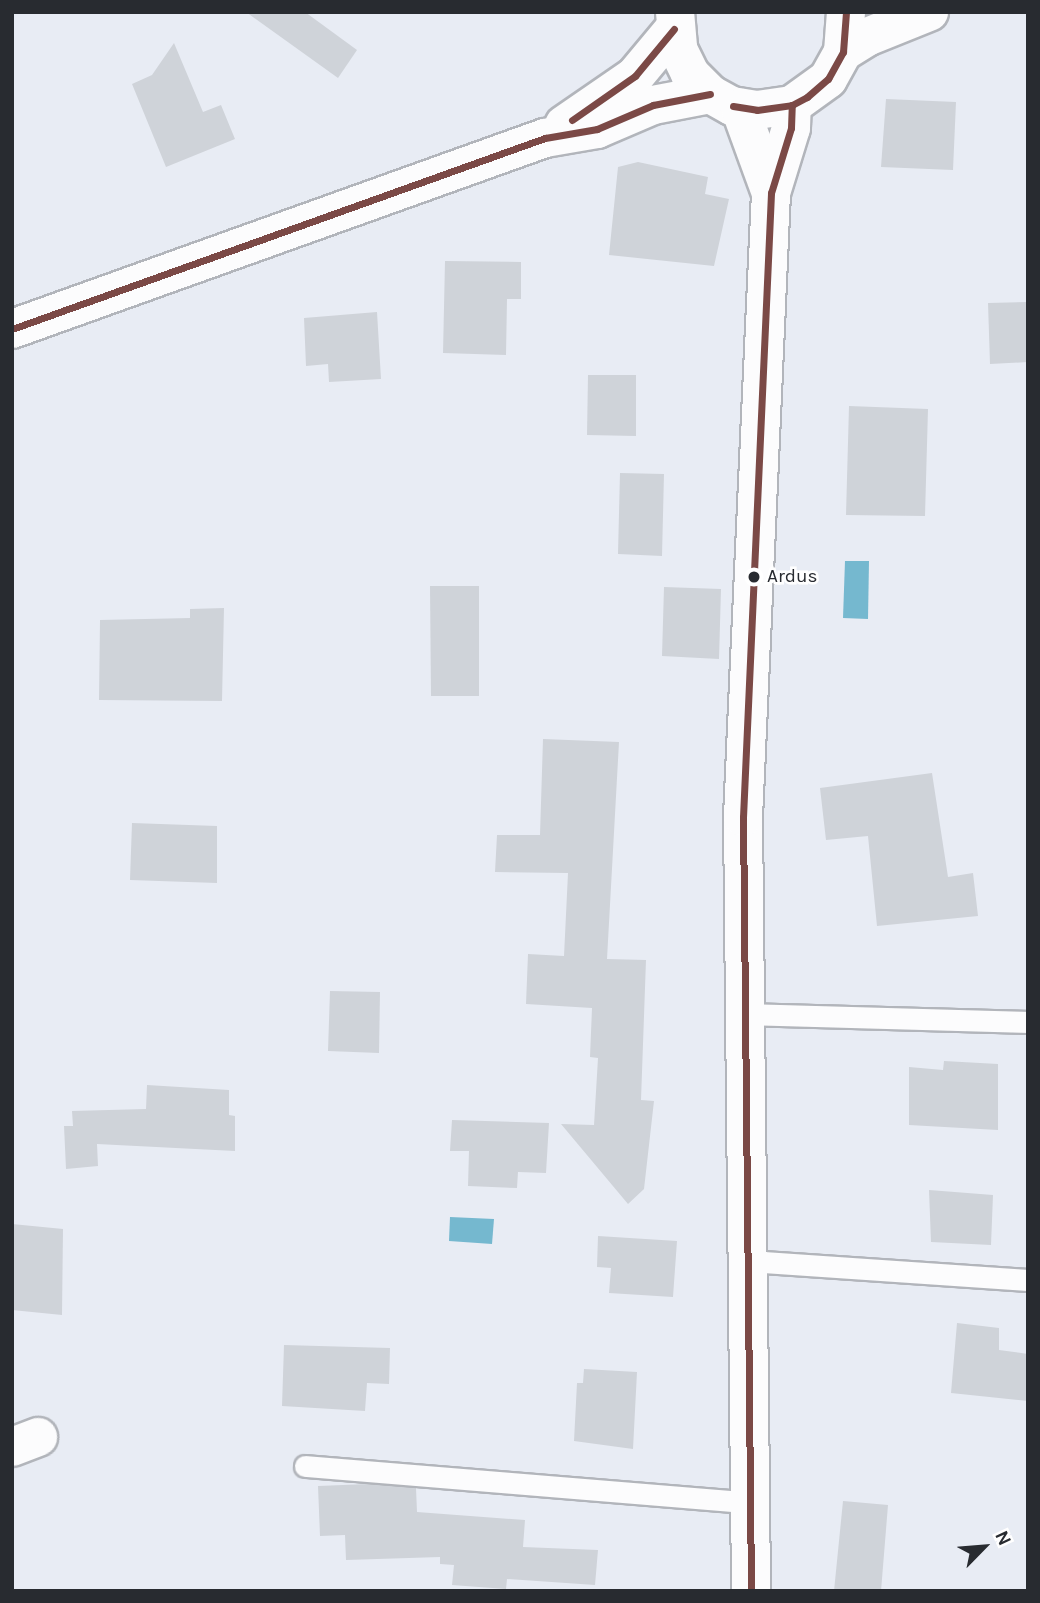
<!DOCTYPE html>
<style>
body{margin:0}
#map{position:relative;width:1040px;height:1603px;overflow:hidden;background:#e8ecf4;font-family:Karla,sans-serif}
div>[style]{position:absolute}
.water>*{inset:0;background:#75b8cf}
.building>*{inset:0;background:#cfd3d9}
.roads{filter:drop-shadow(2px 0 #b2b5bb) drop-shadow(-2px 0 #b2b5bb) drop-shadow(0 2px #b2b5bb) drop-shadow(0 -2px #b2b5bb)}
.lane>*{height:21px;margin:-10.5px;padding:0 10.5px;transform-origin:10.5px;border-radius:10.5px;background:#fcfcfd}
.street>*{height:38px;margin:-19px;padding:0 19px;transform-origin:19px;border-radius:19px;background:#fcfcfd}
.secondary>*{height:38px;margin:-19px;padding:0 19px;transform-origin:19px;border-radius:19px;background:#fcfcfd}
.bus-1>*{height:7px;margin:-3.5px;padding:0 3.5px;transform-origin:3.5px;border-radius:3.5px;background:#7b4946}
.dots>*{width:19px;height:19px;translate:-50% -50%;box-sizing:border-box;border:4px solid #fff;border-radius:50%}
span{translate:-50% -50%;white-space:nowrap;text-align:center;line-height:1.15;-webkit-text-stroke:5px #fff;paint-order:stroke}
.bus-label{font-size:19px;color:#282b30}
.left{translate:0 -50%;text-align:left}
.frame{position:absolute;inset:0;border:14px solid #282b30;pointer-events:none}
.north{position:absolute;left:949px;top:1512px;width:70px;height:70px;-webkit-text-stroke:5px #fff;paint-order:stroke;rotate:65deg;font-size:19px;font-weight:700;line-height:28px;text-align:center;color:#282b30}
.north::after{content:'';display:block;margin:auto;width:24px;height:32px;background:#282b30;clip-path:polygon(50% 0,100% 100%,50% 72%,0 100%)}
</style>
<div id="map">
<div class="water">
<div style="clip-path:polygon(845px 561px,869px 561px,868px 619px,843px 618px)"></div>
<div style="clip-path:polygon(450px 1217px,494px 1219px,492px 1244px,449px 1241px)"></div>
</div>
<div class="building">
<div style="clip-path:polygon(246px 12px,305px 12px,357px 50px,338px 78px)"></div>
<div style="clip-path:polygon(174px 43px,203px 112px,221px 105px,235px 139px,166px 167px,132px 84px,152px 75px)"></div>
<div style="clip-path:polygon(886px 99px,956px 102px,953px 170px,881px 167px)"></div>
<div style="clip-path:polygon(638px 162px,708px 177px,705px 194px,729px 199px,714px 266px,609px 255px,618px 167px)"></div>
<div style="clip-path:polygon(445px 261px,521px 262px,521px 299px,507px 299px,506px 355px,443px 353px)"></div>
<div style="clip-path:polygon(1028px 302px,1028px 362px,990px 364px,988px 303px)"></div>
<div style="clip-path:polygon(377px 312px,381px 379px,329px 382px,328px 364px,306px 366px,304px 318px)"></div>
<div style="clip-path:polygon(588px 375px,636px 375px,636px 436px,587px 435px)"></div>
<div style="clip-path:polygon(849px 406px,928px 409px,925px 516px,846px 515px)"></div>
<div style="clip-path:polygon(620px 473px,664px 474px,662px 556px,618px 554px)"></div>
<div style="clip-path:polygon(430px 586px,479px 586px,479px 696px,431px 696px)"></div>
<div style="clip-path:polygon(664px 587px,721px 589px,719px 659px,662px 656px)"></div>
<div style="clip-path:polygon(224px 608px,222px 701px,99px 700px,100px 620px,190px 618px,190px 609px)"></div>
<div style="clip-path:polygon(543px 739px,619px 742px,607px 959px,646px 960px,641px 1100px,654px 1101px,644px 1189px,628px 1204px,561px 1124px,594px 1125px,598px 1058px,590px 1057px,592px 1008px,526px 1004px,528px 954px,564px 956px,568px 873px,495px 872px,497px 835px,540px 835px)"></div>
<div style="clip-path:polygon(932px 773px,948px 877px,973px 873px,978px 916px,877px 926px,868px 836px,826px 840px,820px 788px)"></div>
<div style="clip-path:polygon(132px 823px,217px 826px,217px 883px,130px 880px)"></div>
<div style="clip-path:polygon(330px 991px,380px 992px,379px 1053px,328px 1051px)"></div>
<div style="clip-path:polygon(944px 1061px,998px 1064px,998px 1130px,909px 1125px,909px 1067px,943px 1070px)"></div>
<div style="clip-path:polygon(147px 1085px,229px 1090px,229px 1115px,235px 1116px,235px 1151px,97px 1144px,98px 1166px,66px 1169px,64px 1126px,73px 1126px,72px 1111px,146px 1109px)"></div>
<div style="clip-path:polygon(452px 1120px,549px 1123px,546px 1173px,518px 1172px,517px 1188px,468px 1186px,469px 1151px,450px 1151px)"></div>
<div style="clip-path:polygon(929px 1190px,993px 1195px,991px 1245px,931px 1242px)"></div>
<div style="clip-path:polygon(12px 1224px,63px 1229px,62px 1315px,12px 1310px)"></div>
<div style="clip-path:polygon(598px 1236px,677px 1241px,673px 1297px,609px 1293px,611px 1268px,597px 1267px)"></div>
<div style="clip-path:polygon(957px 1323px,999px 1328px,999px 1350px,1028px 1354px,1028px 1401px,951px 1393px)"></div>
<div style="clip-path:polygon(284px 1345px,390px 1348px,389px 1384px,367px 1383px,365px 1411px,282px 1406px)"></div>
<div style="clip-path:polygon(584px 1369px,637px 1372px,633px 1449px,574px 1441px,577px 1383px,583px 1383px)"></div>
<div style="clip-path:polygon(368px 1484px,416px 1488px,417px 1512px,525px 1520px,523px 1547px,598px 1550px,595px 1585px,507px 1579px,506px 1589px,452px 1585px,454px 1565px,440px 1564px,440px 1557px,346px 1560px,345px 1535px,320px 1536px,318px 1486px)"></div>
<div style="clip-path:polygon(843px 1501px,888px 1505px,881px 1591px,834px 1591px)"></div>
</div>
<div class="roads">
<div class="lane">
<div style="left:745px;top:1014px;width:283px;rotate:1.6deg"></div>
<div style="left:748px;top:1261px;width:281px;rotate:3.9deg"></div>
<div style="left:305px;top:1466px;width:443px;rotate:4.7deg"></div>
</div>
<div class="street">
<div style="left:12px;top:1447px;width:28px;rotate:-21deg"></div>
</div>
<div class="secondary">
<div style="left:675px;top:12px;width:37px;rotate:85deg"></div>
<div style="left:678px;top:49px;width:28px;rotate:64deg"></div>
<div style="left:690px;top:74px;width:28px;rotate:45deg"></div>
<div style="left:710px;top:94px;width:25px;rotate:29deg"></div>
<div style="left:732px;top:106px;width:25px;rotate:9deg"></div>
<div style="left:757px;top:110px;width:35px;rotate:-8deg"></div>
<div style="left:792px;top:105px;width:44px;rotate:-35.8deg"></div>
<div style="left:828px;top:79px;width:31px;rotate:-61deg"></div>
<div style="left:843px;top:52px;width:40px;rotate:-85.7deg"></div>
<div style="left:843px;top:52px;width:28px;rotate:-32deg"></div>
<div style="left:867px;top:37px;width:67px;rotate:-22deg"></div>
<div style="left:740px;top:108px;width:90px;rotate:70deg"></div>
<div style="left:564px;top:125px;width:86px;rotate:-34.6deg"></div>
<div style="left:635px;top:76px;width:61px;rotate:-50.3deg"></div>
<div style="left:12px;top:329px;width:566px;rotate:-19.72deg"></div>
<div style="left:545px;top:138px;width:53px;rotate:-9.8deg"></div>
<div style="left:597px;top:129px;width:61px;rotate:-23.2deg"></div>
<div style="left:653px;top:105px;width:58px;rotate:-10.9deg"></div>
<div style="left:751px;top:1591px;width:774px;rotate:-90.59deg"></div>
<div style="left:743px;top:817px;width:625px;rotate:-87.43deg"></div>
<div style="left:771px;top:193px;width:68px;rotate:-72.9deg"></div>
<div style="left:791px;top:128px;width:23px;rotate:-88deg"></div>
</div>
</div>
<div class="bus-1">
<div style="left:733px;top:106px;width:24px;rotate:9deg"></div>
<div style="left:757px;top:110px;width:35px;rotate:-8deg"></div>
<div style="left:792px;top:105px;width:17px;rotate:-28deg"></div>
<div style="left:807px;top:97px;width:28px;rotate:-41deg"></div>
<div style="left:828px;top:79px;width:31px;rotate:-61deg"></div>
<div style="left:843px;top:52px;width:40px;rotate:-85.7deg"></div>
<div style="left:572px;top:120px;width:77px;rotate:-34.9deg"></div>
<div style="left:635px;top:76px;width:61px;rotate:-50.3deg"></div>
<div style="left:12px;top:329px;width:566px;rotate:-19.72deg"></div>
<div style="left:545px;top:138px;width:53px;rotate:-9.8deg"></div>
<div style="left:597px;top:129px;width:61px;rotate:-23.2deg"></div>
<div style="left:653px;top:105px;width:58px;rotate:-10.9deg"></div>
<div style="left:751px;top:1591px;width:774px;rotate:-90.59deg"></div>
<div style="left:743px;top:817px;width:625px;rotate:-87.43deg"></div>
<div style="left:771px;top:193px;width:68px;rotate:-72.9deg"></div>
<div style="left:791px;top:128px;width:23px;rotate:-88deg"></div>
</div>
<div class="dots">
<div style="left:754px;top:577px;background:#282b30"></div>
</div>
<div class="bus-label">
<span class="left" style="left:767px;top:577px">Ardus</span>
</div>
<div class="frame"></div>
<div class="north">N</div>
</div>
